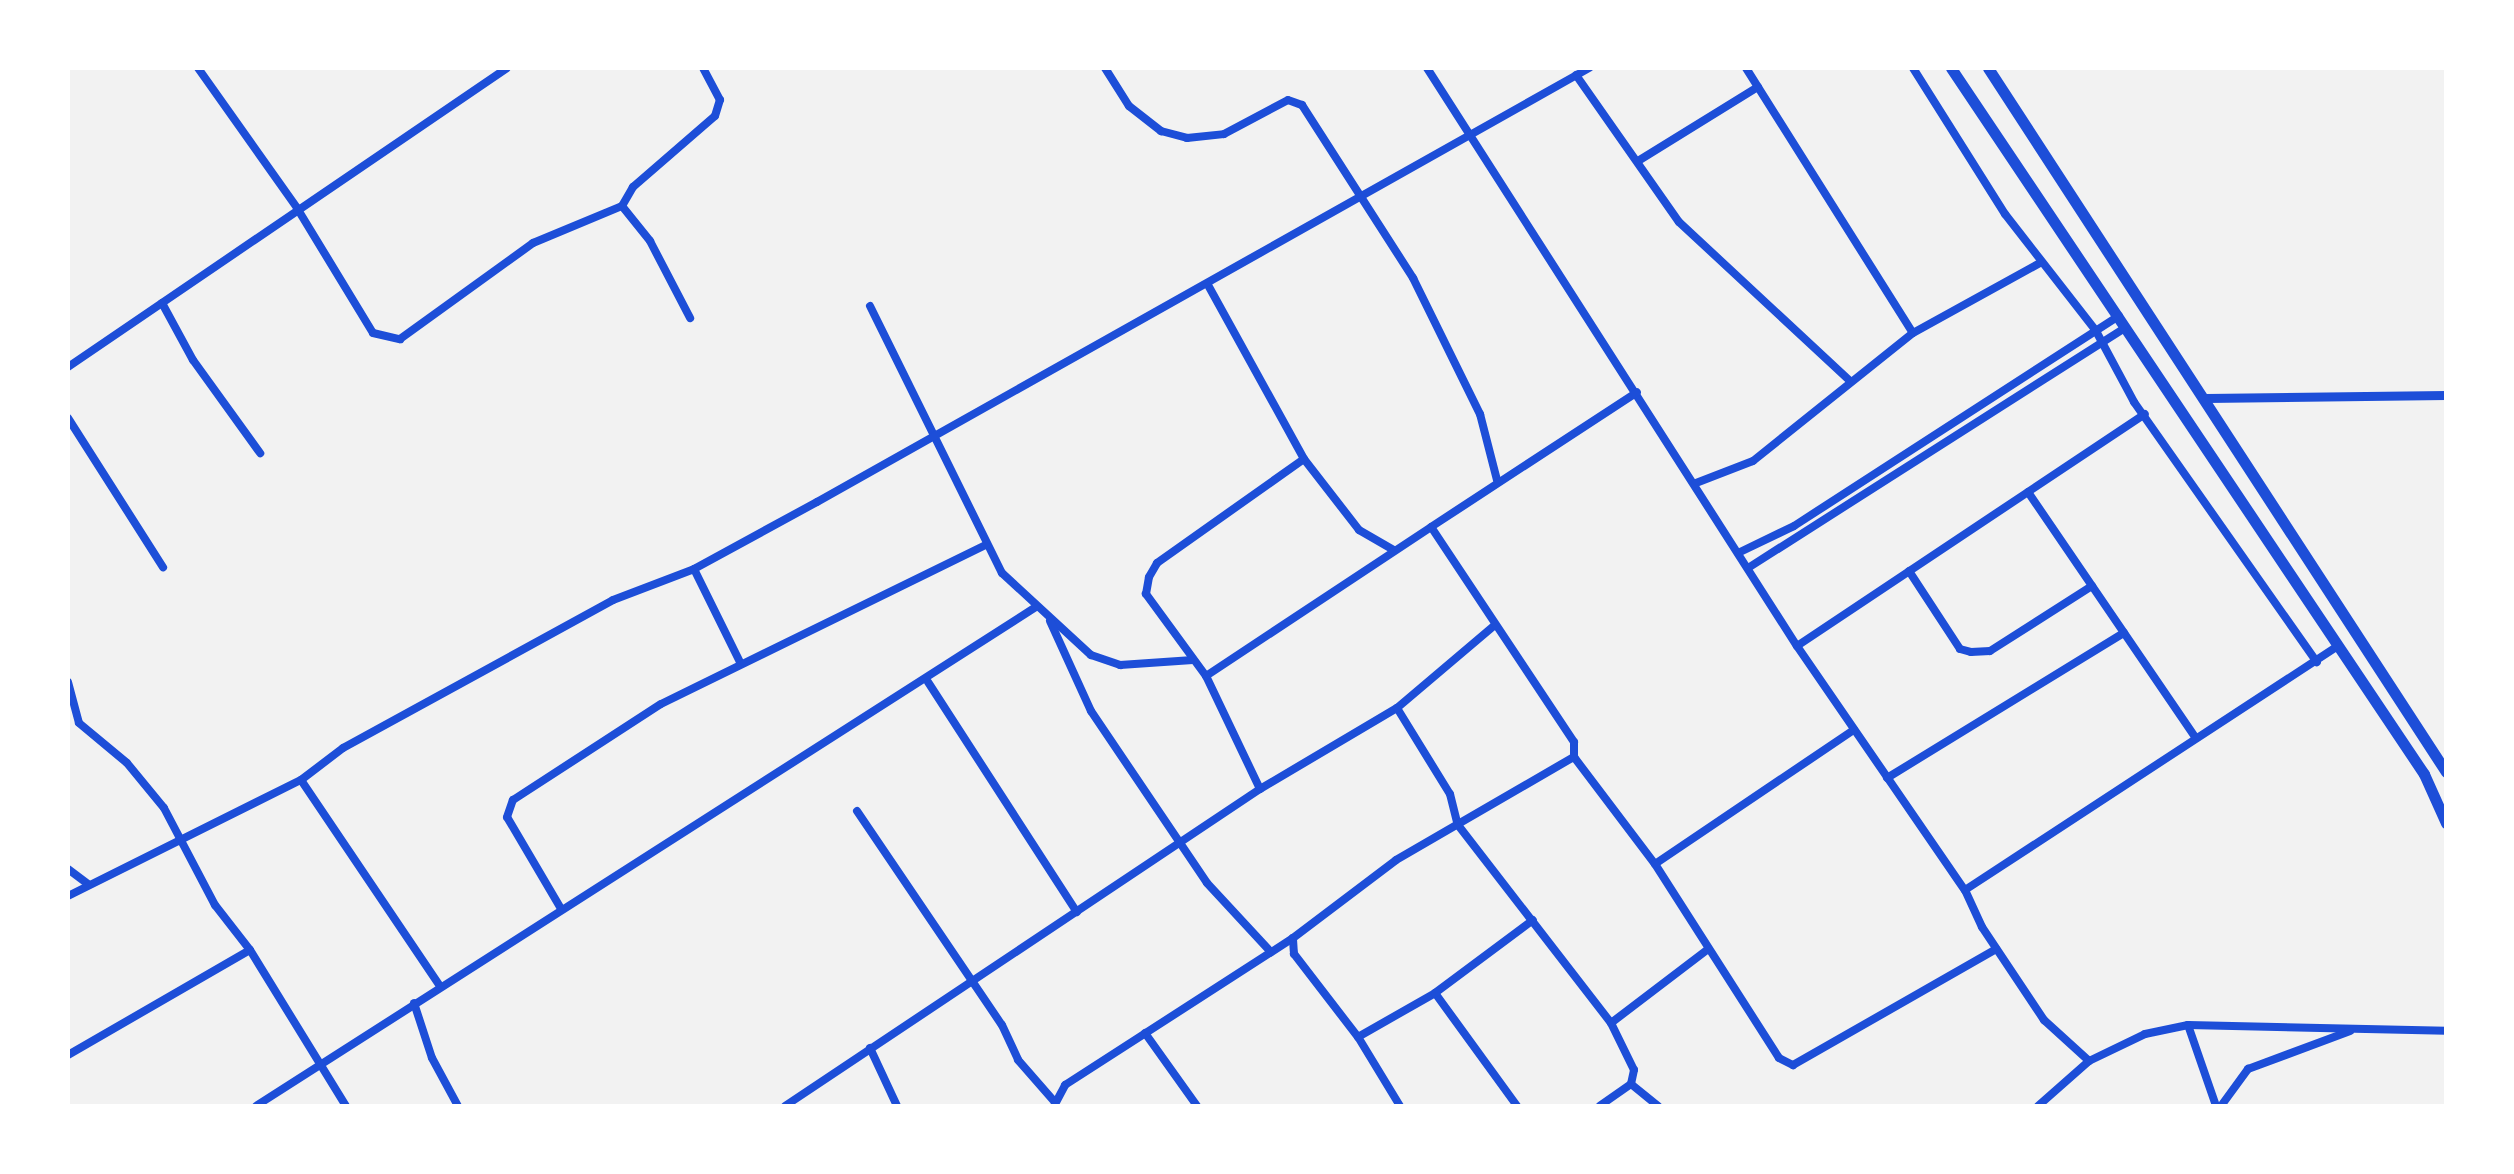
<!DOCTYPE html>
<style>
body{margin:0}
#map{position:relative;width:2514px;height:1174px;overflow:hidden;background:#f2f2f2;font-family:"PT Sans",sans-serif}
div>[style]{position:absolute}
.minor>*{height:8px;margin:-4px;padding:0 4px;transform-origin:4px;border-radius:4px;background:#1d4ed8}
.tertiary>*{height:9px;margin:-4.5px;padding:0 4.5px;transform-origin:4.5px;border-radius:4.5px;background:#1d4ed8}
.primary>*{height:11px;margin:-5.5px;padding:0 5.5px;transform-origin:5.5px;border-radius:5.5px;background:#1d4ed8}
span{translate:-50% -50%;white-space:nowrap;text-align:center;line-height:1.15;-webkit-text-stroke:8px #fff;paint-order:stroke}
.frame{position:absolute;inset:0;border:70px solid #fff;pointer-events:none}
</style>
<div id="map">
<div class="minor">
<div style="left:198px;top:68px;width:171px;rotate:54.7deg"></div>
<div style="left:297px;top:208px;width:146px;rotate:58.7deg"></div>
<div style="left:373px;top:333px;width:28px;rotate:13deg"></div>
<div style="left:400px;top:339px;width:164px;rotate:-35.8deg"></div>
<div style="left:533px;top:243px;width:96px;rotate:-22.6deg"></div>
<div style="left:622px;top:206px;width:22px;rotate:-60deg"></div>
<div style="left:633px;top:187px;width:108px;rotate:-40.9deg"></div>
<div style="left:715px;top:116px;width:17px;rotate:-73deg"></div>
<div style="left:720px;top:100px;width:36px;rotate:-118deg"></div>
<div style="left:1105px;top:68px;width:45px;rotate:57.7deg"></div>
<div style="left:1129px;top:106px;width:41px;rotate:38deg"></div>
<div style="left:1161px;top:131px;width:27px;rotate:15deg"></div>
<div style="left:1187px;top:138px;width:37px;rotate:-6deg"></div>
<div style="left:1224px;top:134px;width:72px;rotate:-28deg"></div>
<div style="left:1288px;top:100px;width:15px;rotate:20deg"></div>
<div style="left:1302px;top:105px;width:206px;rotate:57.3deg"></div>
<div style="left:1413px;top:278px;width:152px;rotate:63.8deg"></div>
<div style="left:1480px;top:414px;width:68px;rotate:75.6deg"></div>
<div style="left:1427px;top:68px;width:686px;rotate:57.38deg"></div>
<div style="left:1797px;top:646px;width:296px;rotate:55.5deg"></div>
<div style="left:1965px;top:890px;width:41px;rotate:65.3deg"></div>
<div style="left:1982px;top:927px;width:112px;rotate:56.3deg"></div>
<div style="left:2044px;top:1020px;width:61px;rotate:42.3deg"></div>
<div style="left:1746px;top:68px;width:313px;rotate:57.8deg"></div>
<div style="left:1913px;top:68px;width:173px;rotate:57.8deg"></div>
<div style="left:2005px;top:214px;width:148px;rotate:52.1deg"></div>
<div style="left:2096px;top:331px;width:81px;rotate:61.8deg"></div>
<div style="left:2134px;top:402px;width:318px;rotate:54.9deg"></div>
<div style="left:1576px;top:75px;width:179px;rotate:55deg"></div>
<div style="left:1679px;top:222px;width:233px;rotate:42.9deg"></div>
<div style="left:1638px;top:161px;width:141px;rotate:-31.7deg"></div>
<div style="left:622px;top:206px;width:45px;rotate:51.3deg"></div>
<div style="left:650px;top:241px;width:87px;rotate:62.5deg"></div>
<div style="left:1208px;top:285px;width:199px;rotate:61.1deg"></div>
<div style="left:1304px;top:459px;width:90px;rotate:52.2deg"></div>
<div style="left:1359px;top:530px;width:39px;rotate:30deg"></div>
<div style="left:162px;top:303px;width:65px;rotate:61.5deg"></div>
<div style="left:193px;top:360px;width:115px;rotate:54.2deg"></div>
<div style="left:870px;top:306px;width:298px;rotate:63.7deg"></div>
<div style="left:1002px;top:573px;width:121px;rotate:42.7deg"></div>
<div style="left:1091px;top:655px;width:31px;rotate:19deg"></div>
<div style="left:1120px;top:665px;width:73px;rotate:-3.9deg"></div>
<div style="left:68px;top:367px;width:531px;rotate:-34.26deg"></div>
<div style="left:68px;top:418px;width:177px;rotate:57.5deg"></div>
<div style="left:1696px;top:483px;width:61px;rotate:-21.1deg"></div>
<div style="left:1753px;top:461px;width:205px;rotate:-38.7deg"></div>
<div style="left:1913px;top:333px;width:145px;rotate:-28.9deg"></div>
<div style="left:2028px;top:492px;width:298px;rotate:55.7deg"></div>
<div style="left:1738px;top:553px;width:62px;rotate:-25.7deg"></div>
<div style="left:1794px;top:526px;width:387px;rotate:-32.9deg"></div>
<div style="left:1748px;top:568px;width:448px;rotate:-32.5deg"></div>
<div style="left:694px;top:569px;width:104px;rotate:63.7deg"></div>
<div style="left:1909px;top:571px;width:93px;rotate:56.8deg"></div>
<div style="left:1960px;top:649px;width:11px;rotate:15deg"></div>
<div style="left:1971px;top:652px;width:19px;rotate:-3deg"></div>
<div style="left:1990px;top:651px;width:121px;rotate:-32.5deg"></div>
<div style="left:1050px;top:621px;width:99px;rotate:65.5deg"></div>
<div style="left:1091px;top:711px;width:207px;rotate:56deg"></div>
<div style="left:1207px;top:883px;width:94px;rotate:47.2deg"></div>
<div style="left:1797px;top:646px;width:418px;rotate:-33.7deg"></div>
<div style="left:1206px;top:676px;width:102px;rotate:-126.2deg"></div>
<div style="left:1146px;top:594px;width:17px;rotate:-80deg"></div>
<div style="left:1149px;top:577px;width:16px;rotate:-60deg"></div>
<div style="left:1157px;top:563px;width:180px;rotate:-35.3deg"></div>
<div style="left:68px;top:682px;width:42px;rotate:75deg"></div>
<div style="left:79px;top:723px;width:62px;rotate:39.8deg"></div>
<div style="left:127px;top:763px;width:58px;rotate:50.6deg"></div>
<div style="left:164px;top:808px;width:110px;rotate:62.3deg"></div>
<div style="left:215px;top:905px;width:57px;rotate:52.1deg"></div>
<div style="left:250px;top:950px;width:183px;rotate:58.4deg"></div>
<div style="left:928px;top:682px;width:274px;rotate:57.1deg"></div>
<div style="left:1397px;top:708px;width:101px;rotate:58.4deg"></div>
<div style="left:1450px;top:794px;width:32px;rotate:76deg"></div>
<div style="left:1458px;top:825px;width:250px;rotate:52.3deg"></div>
<div style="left:1611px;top:1023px;width:52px;rotate:63.9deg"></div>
<div style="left:1634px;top:1070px;width:14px;rotate:102deg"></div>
<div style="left:1631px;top:1084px;width:38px;rotate:145deg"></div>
<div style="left:1574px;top:757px;width:134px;rotate:52.9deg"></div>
<div style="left:1655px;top:864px;width:240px;rotate:-34deg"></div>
<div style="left:1887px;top:778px;width:278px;rotate:-31.5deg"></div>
<div style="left:301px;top:780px;width:249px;rotate:56deg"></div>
<div style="left:1260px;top:789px;width:159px;rotate:-30.6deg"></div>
<div style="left:1397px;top:708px;width:128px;rotate:-40.3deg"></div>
<div style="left:857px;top:811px;width:258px;rotate:55.9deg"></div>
<div style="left:1002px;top:1025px;width:38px;rotate:65deg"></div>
<div style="left:1018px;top:1060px;width:53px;rotate:48.8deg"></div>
<div style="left:1655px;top:864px;width:230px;rotate:57.4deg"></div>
<div style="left:1779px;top:1058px;width:16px;rotate:27deg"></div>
<div style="left:1793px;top:1065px;width:234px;rotate:-29.7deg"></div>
<div style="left:68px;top:869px;width:25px;rotate:37deg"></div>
<div style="left:1965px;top:890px;width:444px;rotate:-33.2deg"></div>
<div style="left:68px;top:896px;width:260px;rotate:-26.5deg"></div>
<div style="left:301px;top:780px;width:53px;rotate:-37.3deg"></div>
<div style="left:343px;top:748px;width:308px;rotate:-28.7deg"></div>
<div style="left:613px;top:600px;width:87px;rotate:-20.9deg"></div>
<div style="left:694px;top:569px;width:140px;rotate:-28.6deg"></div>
<div style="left:817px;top:502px;width:886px;rotate:-29.34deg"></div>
<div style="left:560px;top:907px;width:104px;rotate:-120.5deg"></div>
<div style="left:507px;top:817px;width:18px;rotate:-71deg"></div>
<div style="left:513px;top:800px;width:176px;rotate:-33deg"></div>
<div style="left:661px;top:704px;width:362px;rotate:-26.1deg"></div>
<div style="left:1435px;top:993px;width:140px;rotate:54deg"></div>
<div style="left:414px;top:1003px;width:58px;rotate:71.9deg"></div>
<div style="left:432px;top:1058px;width:55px;rotate:61.6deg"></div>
<div style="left:1611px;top:1023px;width:122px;rotate:-37.3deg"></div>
<div style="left:2188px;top:1025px;width:86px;rotate:70.9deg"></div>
<div style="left:1145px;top:1033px;width:90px;rotate:54.5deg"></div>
<div style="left:1358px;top:1037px;width:89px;rotate:-29.7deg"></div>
<div style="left:1435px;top:993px;width:122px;rotate:-36.7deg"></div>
<div style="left:870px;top:1048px;width:64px;rotate:65deg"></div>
<div style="left:68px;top:1055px;width:210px;rotate:-30deg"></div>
<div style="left:1631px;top:1084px;width:35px;rotate:39deg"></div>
<div style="left:256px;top:1106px;width:926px;rotate:-32.61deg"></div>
<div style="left:785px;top:1106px;width:571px;rotate:-33.72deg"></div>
<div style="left:1260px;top:789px;width:125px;rotate:-115.5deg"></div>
<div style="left:1206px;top:676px;width:270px;rotate:-33.5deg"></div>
<div style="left:1054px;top:1106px;width:24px;rotate:-62deg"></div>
<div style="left:1065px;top:1085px;width:271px;rotate:-32.8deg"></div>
<div style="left:1400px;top:1106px;width:81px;rotate:-121.3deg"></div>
<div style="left:1358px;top:1037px;width:105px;rotate:-127.6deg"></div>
<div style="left:1294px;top:954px;width:16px;rotate:-94deg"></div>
<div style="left:1293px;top:938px;width:129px;rotate:-37.1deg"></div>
<div style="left:1396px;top:860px;width:206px;rotate:-30.1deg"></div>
<div style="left:1574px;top:757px;width:15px;rotate:-90deg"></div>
<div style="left:1574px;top:742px;width:258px;rotate:-123.6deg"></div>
<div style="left:1431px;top:527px;width:246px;rotate:-33.2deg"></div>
<div style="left:2038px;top:1106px;width:68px;rotate:-41.4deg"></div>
<div style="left:2089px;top:1061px;width:62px;rotate:-25.7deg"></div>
<div style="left:2145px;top:1034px;width:44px;rotate:-11.8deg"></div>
<div style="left:2188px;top:1025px;width:258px;rotate:1.3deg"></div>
<div style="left:2221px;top:1106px;width:46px;rotate:-53.9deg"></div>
<div style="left:2248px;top:1069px;width:109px;rotate:-20.4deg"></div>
</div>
<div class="tertiary">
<div style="left:2206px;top:398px;width:240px;rotate:-0.7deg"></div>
</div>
<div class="primary">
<div style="left:1951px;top:68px;width:850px;rotate:56.18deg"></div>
<div style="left:2424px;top:774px;width:54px;rotate:65.8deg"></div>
<div style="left:1988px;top:68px;width:840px;rotate:56.95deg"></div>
</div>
<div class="frame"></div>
</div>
